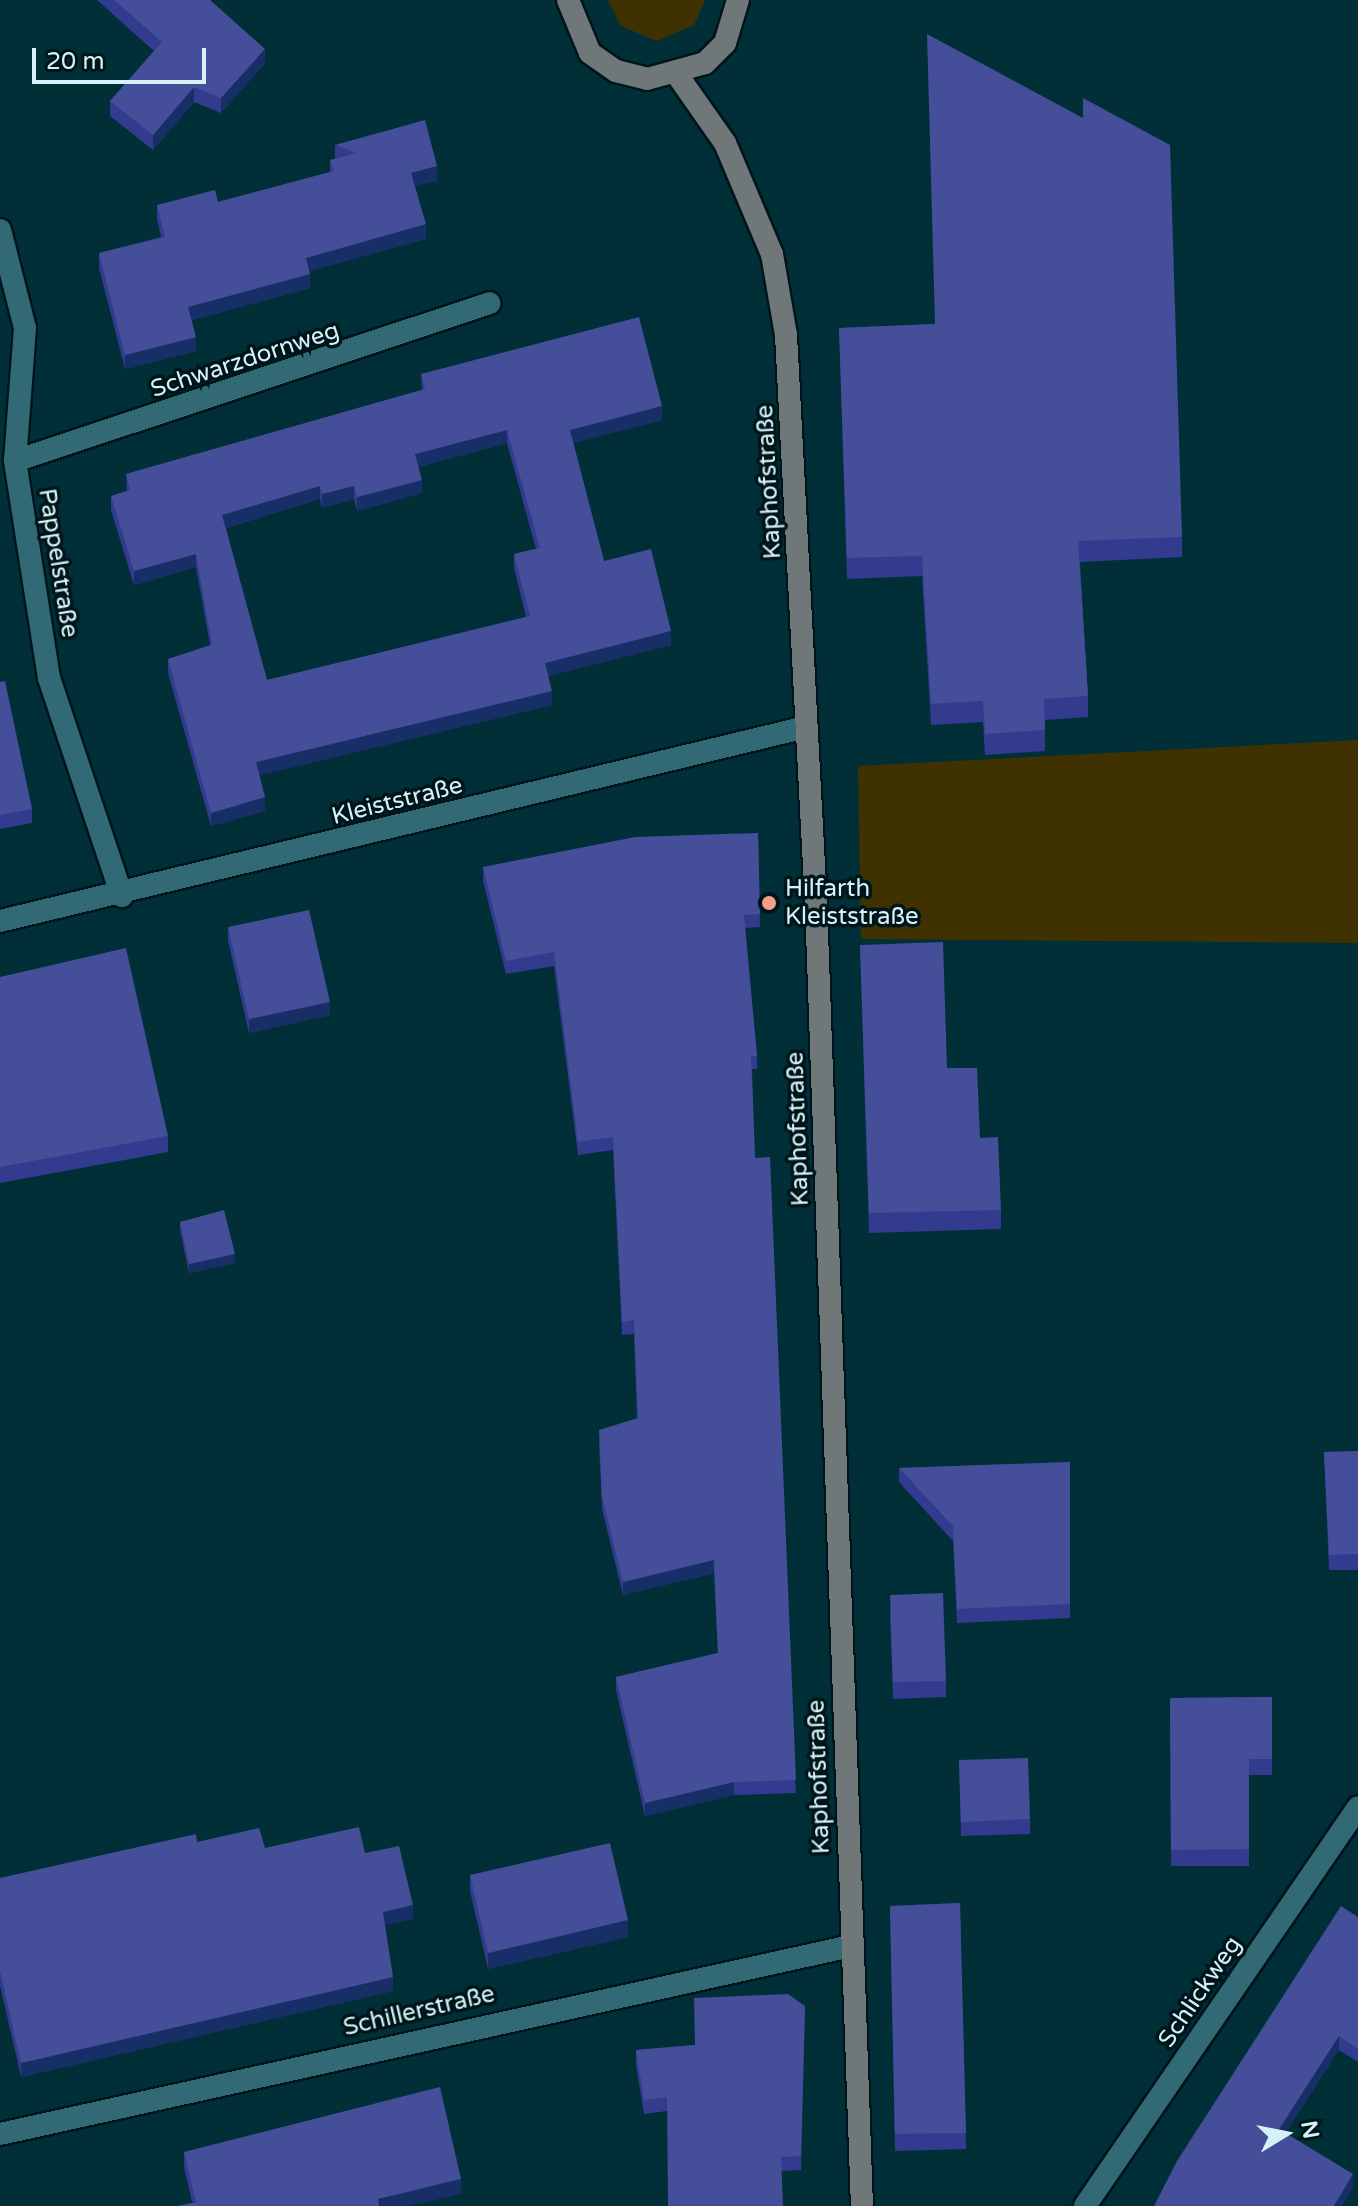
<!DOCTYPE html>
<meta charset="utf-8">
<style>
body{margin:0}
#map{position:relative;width:1358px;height:2206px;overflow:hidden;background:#002f37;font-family:"Varela Round",sans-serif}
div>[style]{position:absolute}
.green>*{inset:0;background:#403200}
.roads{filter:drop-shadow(2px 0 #00151b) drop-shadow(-2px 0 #00151b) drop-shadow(0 2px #00151b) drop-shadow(0 -2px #00151b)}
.minor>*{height:22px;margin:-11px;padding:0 11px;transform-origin:11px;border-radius:11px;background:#316a75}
.secondary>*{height:22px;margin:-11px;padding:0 11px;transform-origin:11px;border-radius:11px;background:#6f7778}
.wall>*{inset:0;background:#323b8d}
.shaded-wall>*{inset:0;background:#172e66}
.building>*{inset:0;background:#444e99}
.dots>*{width:22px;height:22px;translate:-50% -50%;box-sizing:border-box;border:4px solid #001519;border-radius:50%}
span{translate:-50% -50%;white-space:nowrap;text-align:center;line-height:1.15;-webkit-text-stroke:7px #001519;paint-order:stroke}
.street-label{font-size:24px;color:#d6f2f9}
.poi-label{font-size:24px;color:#d6f2f9}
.left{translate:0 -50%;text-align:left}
.north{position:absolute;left:1246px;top:2094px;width:80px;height:80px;-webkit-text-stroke:6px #001519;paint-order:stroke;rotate:80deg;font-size:22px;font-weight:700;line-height:32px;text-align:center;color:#d6f2f9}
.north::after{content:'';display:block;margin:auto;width:28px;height:36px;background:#d6f2f9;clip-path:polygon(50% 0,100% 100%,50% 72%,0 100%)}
.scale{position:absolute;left:32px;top:48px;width:174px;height:36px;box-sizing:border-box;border:4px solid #d6f2f9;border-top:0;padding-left:10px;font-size:24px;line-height:28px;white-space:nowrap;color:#d6f2f9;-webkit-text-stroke:6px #001519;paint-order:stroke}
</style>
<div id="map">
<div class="green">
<div style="clip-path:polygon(608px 0,705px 0,694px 25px,657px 41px,621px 26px)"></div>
<div style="clip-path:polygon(1358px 740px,1358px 943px,861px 939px,858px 766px)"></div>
</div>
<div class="roads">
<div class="minor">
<div style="left:0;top:230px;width:101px;rotate:75.7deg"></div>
<div style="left:25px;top:328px;width:133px;rotate:94.3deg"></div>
<div style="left:15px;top:461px;width:220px;rotate:81.1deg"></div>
<div style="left:49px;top:678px;width:230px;rotate:71.5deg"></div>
<div style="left:15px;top:461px;width:500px;rotate:-18.4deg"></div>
<div style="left:0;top:921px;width:829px;rotate:-13.53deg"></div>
<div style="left:0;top:2134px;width:872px;rotate:-12.46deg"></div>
<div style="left:1085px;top:2206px;width:483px;rotate:-55.6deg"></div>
</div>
<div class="secondary">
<div style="left:568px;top:0;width:57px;rotate:67.5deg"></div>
<div style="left:590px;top:53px;width:32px;rotate:35deg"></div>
<div style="left:616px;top:71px;width:32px;rotate:14deg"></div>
<div style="left:647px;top:79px;width:60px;rotate:-15.4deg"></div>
<div style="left:705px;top:63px;width:28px;rotate:-45deg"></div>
<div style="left:725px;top:43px;width:45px;rotate:-73.2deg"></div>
<div style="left:678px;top:76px;width:82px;rotate:55deg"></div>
<div style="left:725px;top:143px;width:121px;rotate:67.1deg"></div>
<div style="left:772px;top:254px;width:82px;rotate:80.2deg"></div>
<div style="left:786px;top:335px;width:569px;rotate:86.98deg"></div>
<div style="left:816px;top:903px;width:1304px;rotate:87.98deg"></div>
</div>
</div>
<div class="wall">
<div style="clip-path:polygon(97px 0,210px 0,265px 63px,221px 113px,194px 102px,153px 150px,110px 116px,110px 101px,154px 51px)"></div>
<div style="clip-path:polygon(1083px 98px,1182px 537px,1182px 557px,1080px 562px,1088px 696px,1088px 717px,1045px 720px,1045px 751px,985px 755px,983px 722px,931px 725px,922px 576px,847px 579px,839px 328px,934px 324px,1083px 118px)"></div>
<div style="clip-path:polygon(335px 145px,437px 181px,415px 186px,426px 239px,309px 271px,310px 288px,192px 320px,196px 351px,125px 369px,99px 268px,99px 253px,161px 237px,157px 219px,157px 205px,218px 202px,330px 172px,330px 160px,335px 159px)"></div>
<div style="clip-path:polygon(evenodd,421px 374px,662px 420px,573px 443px,604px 561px,671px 645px,548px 676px,552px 705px,259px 775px,265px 811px,211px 826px,168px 673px,168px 659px,210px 645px,196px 567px,134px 585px,111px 510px,111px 496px,127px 491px,126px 474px,422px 390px,421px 374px,507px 443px,536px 549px,514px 554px,514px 568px,526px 617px,267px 680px,226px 528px,320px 499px,322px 508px,354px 499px,357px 511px,422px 493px,418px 467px,507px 443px)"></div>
<div style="clip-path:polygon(0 682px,32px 809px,32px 823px,0 829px)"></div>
<div style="clip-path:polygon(758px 833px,760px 927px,745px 928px,757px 1056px,757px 1069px,752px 1069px,755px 1158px,796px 1793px,734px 1795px,645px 1816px,616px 1690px,616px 1677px,718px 1653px,714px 1573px,623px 1595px,602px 1509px,599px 1443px,637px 1418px,634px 1334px,622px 1335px,613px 1150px,578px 1155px,554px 966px,506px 974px,483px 881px,483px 867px)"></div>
<div style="clip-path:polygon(228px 927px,330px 1015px,249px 1033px,228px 941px)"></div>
<div style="clip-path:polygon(860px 945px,947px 1068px,980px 1138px,1001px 1210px,1001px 1229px,869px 1233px)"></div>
<div style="clip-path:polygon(0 977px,168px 1136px,168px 1152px,0 1183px)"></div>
<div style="clip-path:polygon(180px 1222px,235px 1263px,189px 1273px,180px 1230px)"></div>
<div style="clip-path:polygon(1358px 1451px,1358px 1570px,1329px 1570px,1324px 1452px)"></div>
<div style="clip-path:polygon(1070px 1462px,1070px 1618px,957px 1623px,953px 1541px,899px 1482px,899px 1468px)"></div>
<div style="clip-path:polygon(890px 1612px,946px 1681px,946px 1697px,893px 1699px)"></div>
<div style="clip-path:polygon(1272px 1697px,1272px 1775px,1249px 1775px,1249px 1866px,1171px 1866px,1170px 1698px)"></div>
<div style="clip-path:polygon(959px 1760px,1030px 1819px,1030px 1834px,961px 1836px)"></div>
<div style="clip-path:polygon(197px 1842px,265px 1848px,365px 1853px,413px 1919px,385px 1925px,393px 1991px,21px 2077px,0 1985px,0 1878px)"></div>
<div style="clip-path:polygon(470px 1875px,628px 1937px,488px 1969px,470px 1891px)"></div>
<div style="clip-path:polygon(960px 1903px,966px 2149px,895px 2151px,890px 1906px)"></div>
<div style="clip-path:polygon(1358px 1917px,1358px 2062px,1339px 2050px,1285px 2133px,1353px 2188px,1154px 2206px)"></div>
<div style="clip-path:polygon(805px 2006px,801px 2170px,782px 2171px,667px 2111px,644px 2114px,636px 2065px,636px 2050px,695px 2045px)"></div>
<div style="clip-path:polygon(184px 2152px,461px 2194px,192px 2202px,184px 2167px)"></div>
</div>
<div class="shaded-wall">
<div style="clip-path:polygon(265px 49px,265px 63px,221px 113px,221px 98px)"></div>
<div style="clip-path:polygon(194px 87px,194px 102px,153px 150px,153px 135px)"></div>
<div style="clip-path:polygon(437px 166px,437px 181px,411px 187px,411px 173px)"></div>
<div style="clip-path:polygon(426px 224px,426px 239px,306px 272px,306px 258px)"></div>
<div style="clip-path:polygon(310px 274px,310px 288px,188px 321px,188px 307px)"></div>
<div style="clip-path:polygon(196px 337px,196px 351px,125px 369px,125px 355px)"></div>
<div style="clip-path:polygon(662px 406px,662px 420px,570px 444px,570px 430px)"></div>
<div style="clip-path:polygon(507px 430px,507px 443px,415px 468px,415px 454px)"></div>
<div style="clip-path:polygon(422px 480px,422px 493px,357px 511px,357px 497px)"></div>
<div style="clip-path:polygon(320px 486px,320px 499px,222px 529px,222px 515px)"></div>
<div style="clip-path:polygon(354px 486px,354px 499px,322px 508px,322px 494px)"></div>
<div style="clip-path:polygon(196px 554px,196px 567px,134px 585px,134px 571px)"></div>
<div style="clip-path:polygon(671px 631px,671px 645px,545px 677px,545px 663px)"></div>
<div style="clip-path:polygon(552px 691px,552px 705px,256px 776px,256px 762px)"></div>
<div style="clip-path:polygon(265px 797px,265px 811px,211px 826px,211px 813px)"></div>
<div style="clip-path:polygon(330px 1002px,330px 1015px,249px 1033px,249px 1019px)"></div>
<div style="clip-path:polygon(235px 1254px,235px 1263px,189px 1273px,189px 1264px)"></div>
<div style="clip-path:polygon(714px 1560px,714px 1573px,623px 1595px,623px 1582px)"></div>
<div style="clip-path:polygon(734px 1782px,734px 1795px,645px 1816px,645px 1803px)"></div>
<div style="clip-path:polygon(413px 1905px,413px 1919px,383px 1926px,383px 1912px)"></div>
<div style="clip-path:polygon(628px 1920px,628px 1937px,488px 1969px,488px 1953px)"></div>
<div style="clip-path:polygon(393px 1977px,393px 1991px,21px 2077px,21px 2063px)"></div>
<div style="clip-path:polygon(1339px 2036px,1339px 2050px,1279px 2142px,1279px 2129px)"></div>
<div style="clip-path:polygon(1353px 2174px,1353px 2188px,1342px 2206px,1334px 2206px)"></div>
<div style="clip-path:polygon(461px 2179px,461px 2194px,409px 2206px,378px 2206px,378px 2199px)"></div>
</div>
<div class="building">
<div style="clip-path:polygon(114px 0,210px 0,265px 49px,221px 98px,194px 87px,153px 135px,110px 101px,162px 42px)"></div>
<div style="clip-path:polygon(927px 34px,1083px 118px,1083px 98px,1170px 145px,1182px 537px,1078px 541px,1088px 696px,1044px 699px,1045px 730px,985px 734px,983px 701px,931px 704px,922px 556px,847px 558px,839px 328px,935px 324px)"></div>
<div style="clip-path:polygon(425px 120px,437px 166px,411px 173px,426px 224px,306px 258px,310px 274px,188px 307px,196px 337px,125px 355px,99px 253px,165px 237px,157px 205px,215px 190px,218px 202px,334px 171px,330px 160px,356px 153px,335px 145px)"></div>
<div style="clip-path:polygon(evenodd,639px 317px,662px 406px,570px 430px,604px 561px,651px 549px,671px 631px,545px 663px,552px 691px,256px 762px,265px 797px,211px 813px,168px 659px,212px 645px,196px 554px,134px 571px,111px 496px,130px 490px,126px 474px,425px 389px,421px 374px,639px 317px,507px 430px,540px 548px,514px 554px,530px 616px,267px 680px,222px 515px,320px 486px,322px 494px,354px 486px,357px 497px,422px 480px,415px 454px,507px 430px)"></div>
<div style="clip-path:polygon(5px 681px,32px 809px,0 815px,0 682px)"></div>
<div style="clip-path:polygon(758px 833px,760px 914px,744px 915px,757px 1056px,751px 1056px,755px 1158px,770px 1157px,796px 1780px,734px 1782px,645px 1803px,616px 1677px,718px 1653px,714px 1560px,623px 1582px,602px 1496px,599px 1430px,638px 1418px,634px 1320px,622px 1322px,613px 1137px,578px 1142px,554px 952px,506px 961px,483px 867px,635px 837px)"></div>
<div style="clip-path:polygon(309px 910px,330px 1002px,249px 1019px,228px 927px)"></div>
<div style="clip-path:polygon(943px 942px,947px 1068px,977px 1068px,980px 1138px,998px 1137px,1001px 1210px,869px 1213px,860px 945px)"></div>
<div style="clip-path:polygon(126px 948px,168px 1136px,0 1167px,0 977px)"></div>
<div style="clip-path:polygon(224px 1210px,235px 1254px,189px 1264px,180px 1222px)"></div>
<div style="clip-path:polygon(1358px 1451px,1358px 1554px,1329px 1555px,1324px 1452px)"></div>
<div style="clip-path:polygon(1070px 1462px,1070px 1604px,957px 1609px,953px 1526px,899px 1468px)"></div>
<div style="clip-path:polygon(943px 1593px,946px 1681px,893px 1682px,890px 1595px)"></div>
<div style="clip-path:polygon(1272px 1697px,1272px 1759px,1249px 1759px,1249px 1849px,1171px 1850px,1170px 1698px)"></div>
<div style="clip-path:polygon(1028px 1758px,1030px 1819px,961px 1822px,959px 1760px)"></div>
<div style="clip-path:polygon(359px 1827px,365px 1853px,399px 1846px,413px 1905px,383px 1912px,393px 1977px,21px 2063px,0 1971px,0 1878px,196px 1834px,197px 1842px,259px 1828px,265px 1848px)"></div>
<div style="clip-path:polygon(610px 1843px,628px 1920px,488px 1953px,470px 1875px)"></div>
<div style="clip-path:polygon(960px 1903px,966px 2133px,895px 2134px,890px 1906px)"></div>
<div style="clip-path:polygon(1341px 1906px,1358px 1917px,1358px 2049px,1339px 2036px,1279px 2129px,1353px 2174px,1334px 2206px,1154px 2206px,1177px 2161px)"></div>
<div style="clip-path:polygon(788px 1994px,805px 2006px,801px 2156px,781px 2157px,783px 2206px,668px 2206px,667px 2097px,644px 2100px,636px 2050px,695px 2045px,694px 1998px)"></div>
<div style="clip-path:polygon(440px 2087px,461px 2179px,378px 2199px,379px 2206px,177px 2206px,196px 2202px,184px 2152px)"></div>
</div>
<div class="dots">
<div style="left:769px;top:903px;background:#f49d8b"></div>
</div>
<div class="street-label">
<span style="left:245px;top:360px;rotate:-18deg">Schwarzdornweg</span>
<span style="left:769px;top:482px;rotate:-93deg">Kaphofstraße</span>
<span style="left:58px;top:563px;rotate:81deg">Pappelstraße</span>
<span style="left:397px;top:801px;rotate:-14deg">Kleiststraße</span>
<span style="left:798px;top:1129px;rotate:-92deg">Kaphofstraße</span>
<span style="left:819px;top:1777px;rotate:-92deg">Kaphofstraße</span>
<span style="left:1200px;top:1992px;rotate:-56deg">Schlickweg</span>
<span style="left:419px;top:2011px;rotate:-13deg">Schillerstraße</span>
</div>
<div class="poi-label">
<span class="left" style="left:785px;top:903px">Hilfarth<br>Kleiststraße</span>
</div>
<div class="north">N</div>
<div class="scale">20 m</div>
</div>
